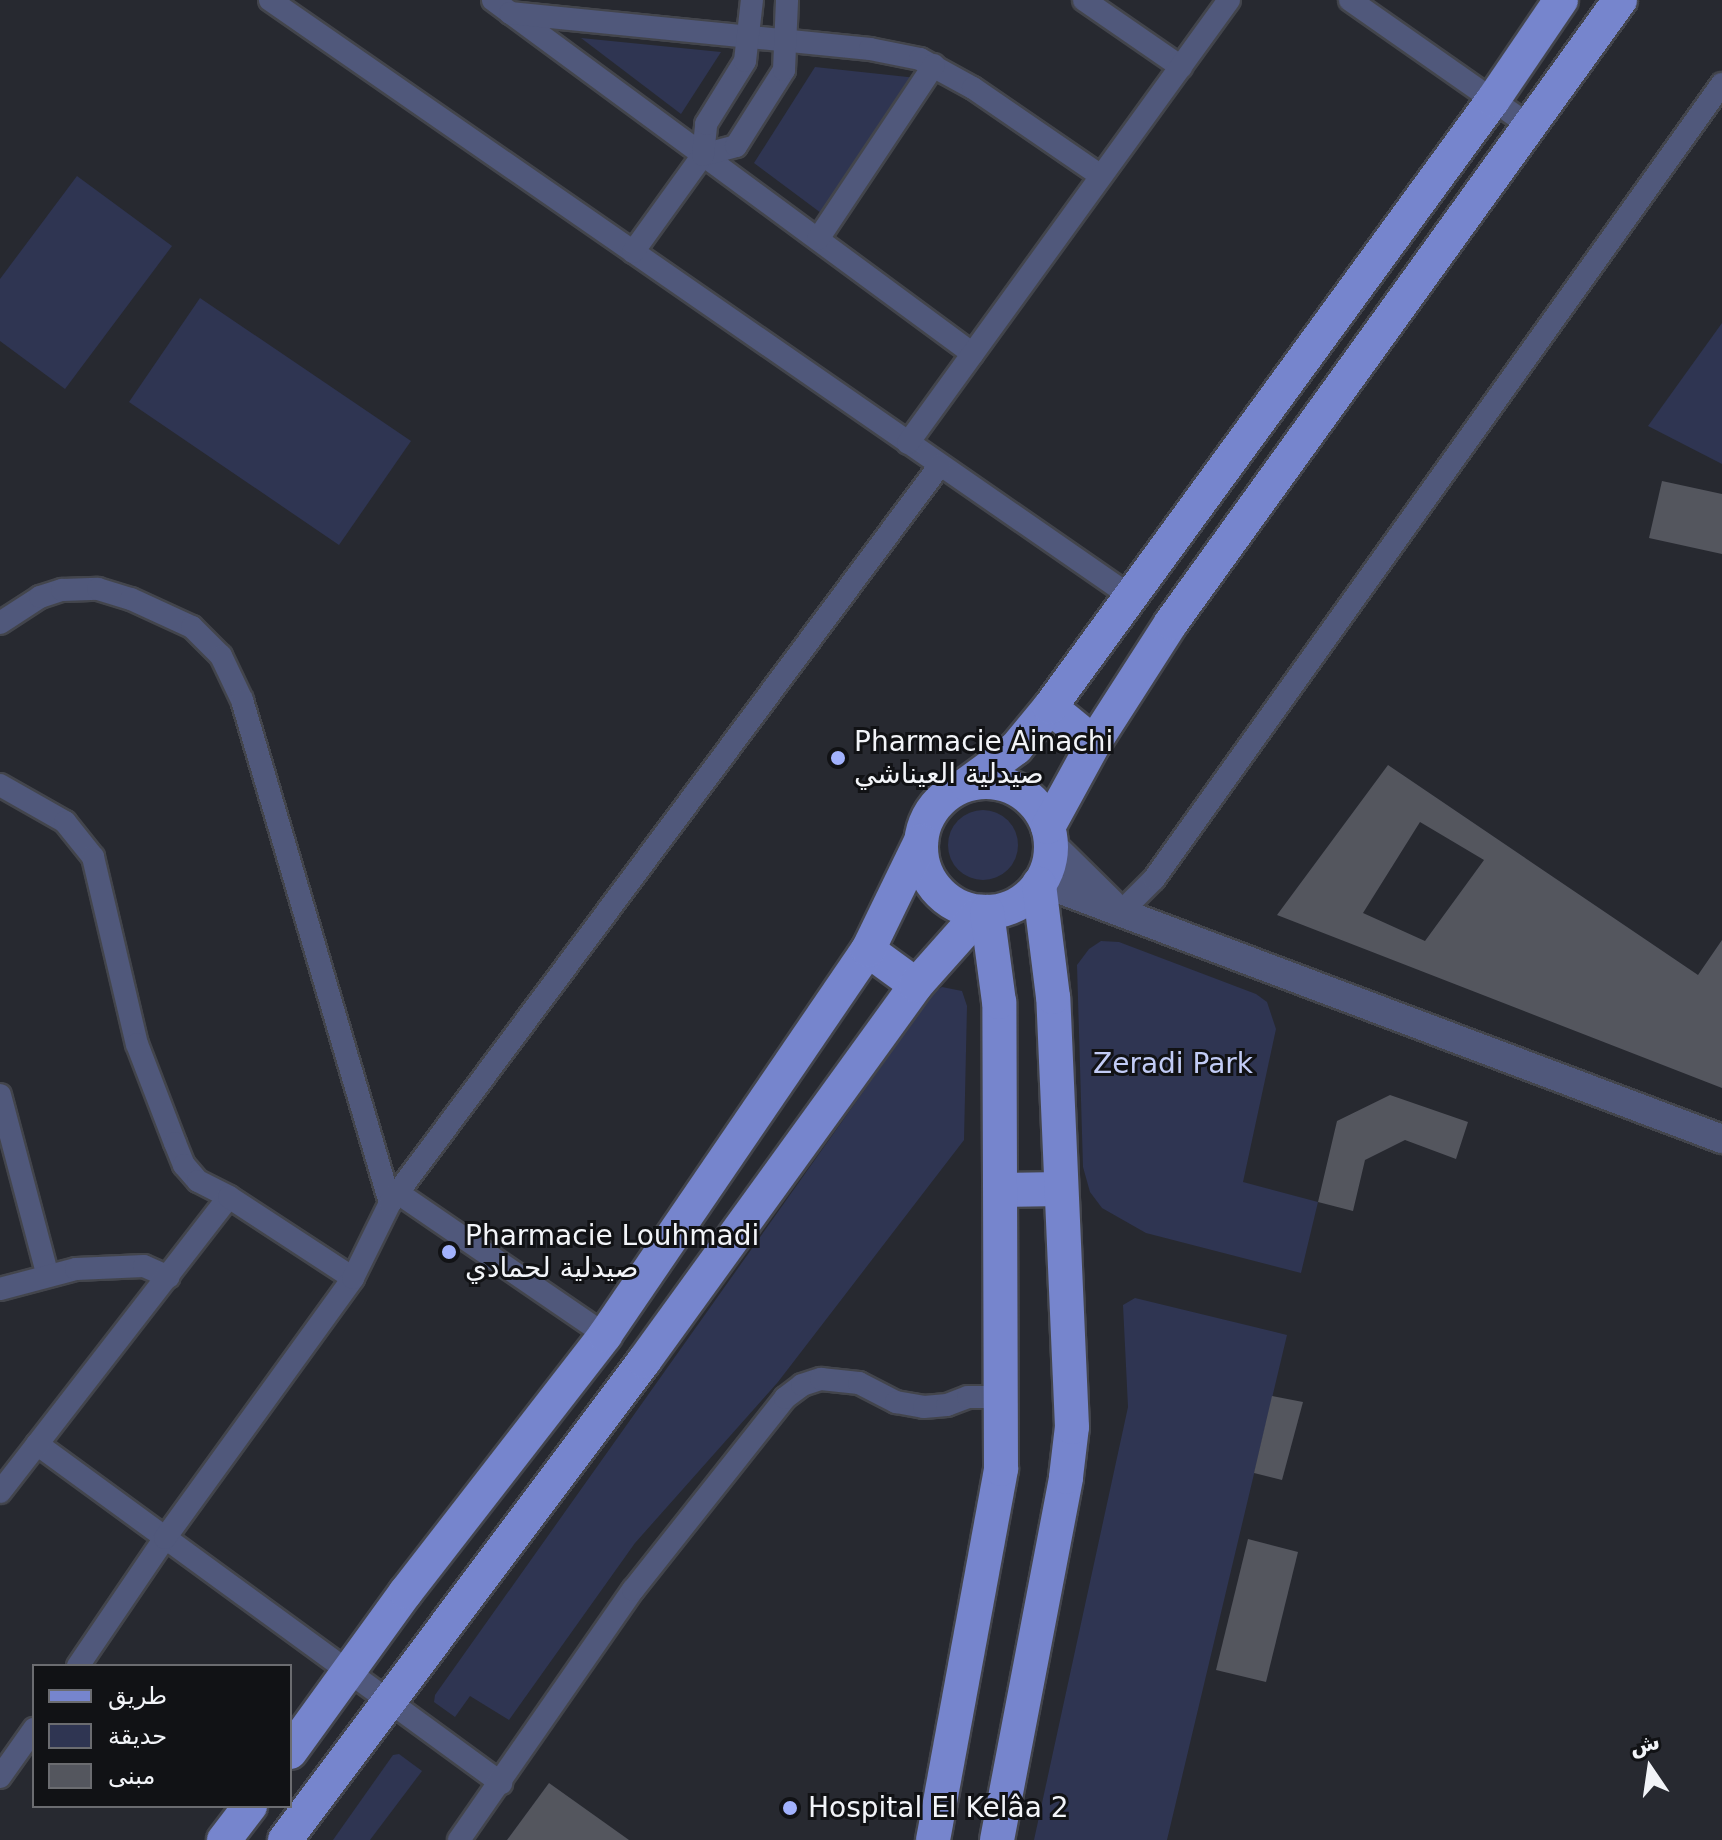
<!DOCTYPE html>
<meta charset="utf-8">
<style>
body{margin:0}
#map{position:relative;width:1722px;height:1840px;overflow:hidden;background:#272930;font-family:"DejaVu Sans",Vazirmatn,sans-serif}
div>[style]{position:absolute}
.green>*{inset:0;background:#2f3552}
.round{border-radius:50%}
.building>*{inset:0;background:#54565e}
.roads{filter:drop-shadow(2px 0 #43454c) drop-shadow(-2px 0 #43454c) drop-shadow(0 2px #43454c) drop-shadow(0 -2px #43454c)}
.minor>*{height:22px;margin:-11px;padding:0 11px;transform-origin:11px;border-radius:11px;background:#50587b}
.tertiary>*{height:28px;margin:-14px;padding:0 14px;transform-origin:14px;border-radius:14px;background:#50587b}
.primary>*{height:34px;margin:-17px;padding:0 17px;transform-origin:17px;border-radius:17px;background:#7685cd}
.primary>.ring{margin:-17px;padding:0;box-sizing:content-box;background:none;border:34px solid #7685cd;border-radius:50%}
.dots>*{width:22px;height:22px;translate:-50% -50%;box-sizing:border-box;border:4px solid #111215;border-radius:50%}
span{translate:-50% -50%;white-space:nowrap;text-align:center;line-height:1.15;-webkit-text-stroke:6px #111215;paint-order:stroke}
.poi-label{font-size:28px;color:#f2f4f8}
.left{translate:0 -50%;text-align:left}
.park-label{font-size:28px;color:#c2ccf6}
.legend{position:absolute;left:32px;top:1664px;width:260px;height:144px;box-sizing:border-box;background:#111215;border:2px solid #6b6c70;margin:0;padding:10px 14px;list-style:none;font-size:24px;color:#f2f4f8}
.legend li{display:flex;align-items:center;gap:16px;height:40px}
.legend b{width:40px;border:2px solid #6b6c70}
.north{position:absolute;left:1610px;top:1728px;width:80px;height:80px;-webkit-text-stroke:6px #111215;paint-order:stroke;rotate:347deg;font-size:22px;font-weight:700;line-height:32px;text-align:center;color:#f2f4f8}
.north::after{content:'';display:block;margin:auto;width:28px;height:36px;background:#f2f4f8;clip-path:polygon(50% 0,100% 100%,50% 72%,0 100%)}
</style>
<div id="map">
<div class="green">
<div style="clip-path:polygon(581px 38px,721px 52px,681px 114px)"></div>
<div style="clip-path:polygon(815px 67px,917px 78px,821px 213px,754px 163px)"></div>
<div style="clip-path:polygon(77px 176px,172px 246px,65px 389px,0 341px,0 279px)"></div>
<div style="clip-path:polygon(200px 298px,411px 441px,339px 545px,129px 402px)"></div>
<div style="clip-path:polygon(1722px 323px,1722px 464px,1648px 426px)"></div>
<div class="round" style="left:948px;top:810px;width:70px;height:70px"></div>
<div style="clip-path:polygon(1101px 941px,1119px 942px,1256px 994px,1267px 1002px,1276px 1029px,1243px 1182px,1318px 1202px,1301px 1273px,1146px 1233px,1102px 1208px,1090px 1192px,1083px 1167px,1077px 965px,1089px 949px)"></div>
<div style="clip-path:polygon(942px 987px,962px 991px,967px 1006px,964px 1140px,778px 1382px,635px 1543px,509px 1720px,470px 1696px,455px 1717px,434px 1702px,435px 1695px,934px 992px)"></div>
<div style="clip-path:polygon(1135px 1298px,1287px 1335px,1167px 1840px,1034px 1840px,1128px 1407px,1123px 1305px)"></div>
<div style="clip-path:polygon(399px 1754px,422px 1771px,370px 1840px,333px 1840px,393px 1755px)"></div>
</div>
<div class="building">
<div style="clip-path:polygon(1662px 481px,1722px 494px,1722px 554px,1649px 538px)"></div>
<div style="clip-path:polygon(evenodd,1388px 765px,1698px 975px,1722px 940px,1722px 1088px,1277px 915px,1388px 765px,1420px 822px,1484px 860px,1425px 941px,1363px 913px,1420px 822px)"></div>
<div style="clip-path:polygon(1390px 1095px,1468px 1122px,1456px 1159px,1405px 1140px,1365px 1160px,1353px 1211px,1318px 1202px,1337px 1121px)"></div>
<div style="clip-path:polygon(1272px 1396px,1303px 1402px,1282px 1480px,1254px 1473px)"></div>
<div style="clip-path:polygon(1248px 1539px,1298px 1552px,1266px 1682px,1216px 1670px)"></div>
<div style="clip-path:polygon(549px 1783px,629px 1840px,507px 1840px)"></div>
</div>
<div class="roads">
<div class="minor">
<div style="left:270px;top:0;width:1046px;rotate:34.72deg"></div>
<div style="left:493px;top:0;width:596px;rotate:36.41deg"></div>
<div style="left:1084px;top:0;width:118px;rotate:34.6deg"></div>
<div style="left:1350px;top:0;width:220px;rotate:35deg"></div>
<div style="left:510px;top:13px;width:362px;rotate:5.7deg"></div>
<div style="left:870px;top:49px;width:51px;rotate:11.3deg"></div>
<div style="left:920px;top:59px;width:60px;rotate:28.7deg"></div>
<div style="left:973px;top:88px;width:155px;rotate:34.5deg"></div>
<div style="left:703px;top:155px;width:34px;rotate:-15deg"></div>
<div style="left:736px;top:146px;width:90px;rotate:-57.7deg"></div>
<div style="left:784px;top:70px;width:70px;rotate:-87.5deg"></div>
<div style="left:818px;top:239px;width:209px;rotate:-56.3deg"></div>
<div style="left:633px;top:252px;width:120px;rotate:-54.2deg"></div>
<div style="left:703px;top:155px;width:31px;rotate:-84deg"></div>
<div style="left:706px;top:124px;width:74px;rotate:-58.2deg"></div>
<div style="left:745px;top:61px;width:61px;rotate:-83.5deg"></div>
<div style="left:908px;top:443px;width:547px;rotate:-54.07deg"></div>
<div style="left:0;top:623px;width:48px;rotate:-33deg"></div>
<div style="left:40px;top:597px;width:23px;rotate:-18deg"></div>
<div style="left:62px;top:590px;width:36px;rotate:-2deg"></div>
<div style="left:98px;top:589px;width:34px;rotate:17deg"></div>
<div style="left:131px;top:599px;width:67px;rotate:24.7deg"></div>
<div style="left:192px;top:627px;width:41px;rotate:45deg"></div>
<div style="left:221px;top:656px;width:49px;rotate:64.5deg"></div>
<div style="left:242px;top:700px;width:524px;rotate:73.6deg"></div>
<div style="left:0;top:785px;width:75px;rotate:29.6deg"></div>
<div style="left:65px;top:822px;width:45px;rotate:51.3deg"></div>
<div style="left:93px;top:857px;width:192px;rotate:76.8deg"></div>
<div style="left:137px;top:1044px;width:106px;rotate:69deg"></div>
<div style="left:175px;top:1143px;width:24px;rotate:68deg"></div>
<div style="left:184px;top:1165px;width:21px;rotate:49deg"></div>
<div style="left:198px;top:1181px;width:35px;rotate:27deg"></div>
<div style="left:1121px;top:912px;width:47px;rotate:-45deg"></div>
<div style="left:1154px;top:879px;width:977px;rotate:-54.46deg"></div>
<div style="left:0;top:1095px;width:184px;rotate:75.2deg"></div>
<div style="left:398px;top:1193px;width:251px;rotate:34.4deg"></div>
<div style="left:0;top:1289px;width:79px;rotate:-14.7deg"></div>
<div style="left:76px;top:1269px;width:68px;rotate:-2.5deg"></div>
<div style="left:144px;top:1266px;width:27px;rotate:24deg"></div>
<div style="left:37px;top:1444px;width:575px;rotate:36.15deg"></div>
<div style="left:0;top:1492px;width:373px;rotate:-52.2deg"></div>
<div style="left:229px;top:1197px;width:148px;rotate:33.2deg"></div>
<div style="left:78px;top:1666px;width:155px;rotate:-55.8deg"></div>
<div style="left:165px;top:1538px;width:321px;rotate:-54.1deg"></div>
<div style="left:353px;top:1278px;width:84px;rotate:-63.7deg"></div>
<div style="left:390px;top:1203px;width:920px;rotate:-53.3deg"></div>
<div style="left:0;top:1777px;width:59px;rotate:-54.7deg"></div>
<div style="left:459px;top:1840px;width:305px;rotate:-55.2deg"></div>
<div style="left:633px;top:1590px;width:245px;rotate:-51.6deg"></div>
<div style="left:785px;top:1398px;width:21px;rotate:-37deg"></div>
<div style="left:802px;top:1385px;width:20px;rotate:-18deg"></div>
<div style="left:821px;top:1379px;width:38px;rotate:6deg"></div>
<div style="left:859px;top:1383px;width:42px;rotate:27.2deg"></div>
<div style="left:896px;top:1402px;width:28px;rotate:10deg"></div>
<div style="left:924px;top:1407px;width:23px;rotate:-5deg"></div>
<div style="left:947px;top:1405px;width:22px;rotate:-21deg"></div>
<div style="left:968px;top:1397px;width:35px"></div>
</div>
<div class="tertiary">
<div style="left:1051px;top:844px;width:84px;rotate:44.5deg"></div>
<div style="left:1040px;top:882px;width:729px;rotate:20.65deg"></div>
</div>
<div class="primary">
<div style="left:1050px;top:707px;width:57px;rotate:39.3deg"></div>
<div class="ring" style="left:921px;top:782px;width:96px;height:96px"></div>
<div style="left:967px;top:784px;width:61px;rotate:-36.3deg"></div>
<div style="left:1016px;top:748px;width:53px;rotate:-50.3deg"></div>
<div style="left:1050px;top:707px;width:751px;rotate:-53.88deg"></div>
<div style="left:1493px;top:100px;width:121px;rotate:-55.8deg"></div>
<div style="left:1048px;top:827px;width:96px;rotate:-61.3deg"></div>
<div style="left:1094px;top:743px;width:143px;rotate:-57.3deg"></div>
<div style="left:1171px;top:623px;width:768px;rotate:-54.22deg"></div>
<div style="left:868px;top:950px;width:59px;rotate:36.1deg"></div>
<div style="left:1002px;top:1190px;width:58px;rotate:-1deg"></div>
<div style="left:290px;top:1752px;width:198px;rotate:-54.1deg"></div>
<div style="left:406px;top:1592px;width:325px;rotate:-52.2deg"></div>
<div style="left:605px;top:1335px;width:466px;rotate:-55.7deg"></div>
<div style="left:868px;top:950px;width:121px;rotate:-64.1deg"></div>
<div style="left:224px;top:1840px;width:43px;rotate:-52.6deg"></div>
<div style="left:285px;top:1840px;width:599px;rotate:-53.15deg"></div>
<div style="left:644px;top:1361px;width:464px;rotate:-54.1deg"></div>
<div style="left:916px;top:985px;width:98px;rotate:-48.3deg"></div>
<div style="left:933px;top:1840px;width:377px;rotate:-79.6deg"></div>
<div style="left:1001px;top:1469px;width:467px;rotate:-90.2deg"></div>
<div style="left:999px;top:1002px;width:91px;rotate:-97.6deg"></div>
<div style="left:997px;top:1840px;width:369px;rotate:-79.2deg"></div>
<div style="left:1066px;top:1477px;width:50px;rotate:-83.2deg"></div>
<div style="left:1072px;top:1427px;width:430px;rotate:-92.5deg"></div>
<div style="left:1053px;top:997px;width:114px;rotate:-97.1deg"></div>
</div>
</div>
<div class="dots">
<div style="left:838px;top:758px;background:#a2b2fd"></div>
<div style="left:449px;top:1252px;background:#a2b2fd"></div>
<div style="left:790px;top:1808px;background:#a2b2fd"></div>
</div>
<div class="poi-label">
<span class="left" style="left:854px;top:758px">Pharmacie Ainachi<br>صيدلية العيناشي</span>
<span class="left" style="left:465px;top:1252px">Pharmacie Louhmadi<br>صيدلية لحمادي</span>
<span class="left" style="left:808px;top:1808px">Hospital El Kelâa 2</span>
</div>
<div class="park-label">
<span style="left:1173px;top:1064px">Zeradi Park</span>
</div>
<ul class="legend">
<li><b style="height:10px;background:#7685cd"></b>طريق</li>
<li><b style="height:22px;background:#2f3552"></b>حديقة</li>
<li><b style="height:22px;background:#54565e"></b>مبنى</li>
</ul>
<div class="north">ش</div>
</div>
